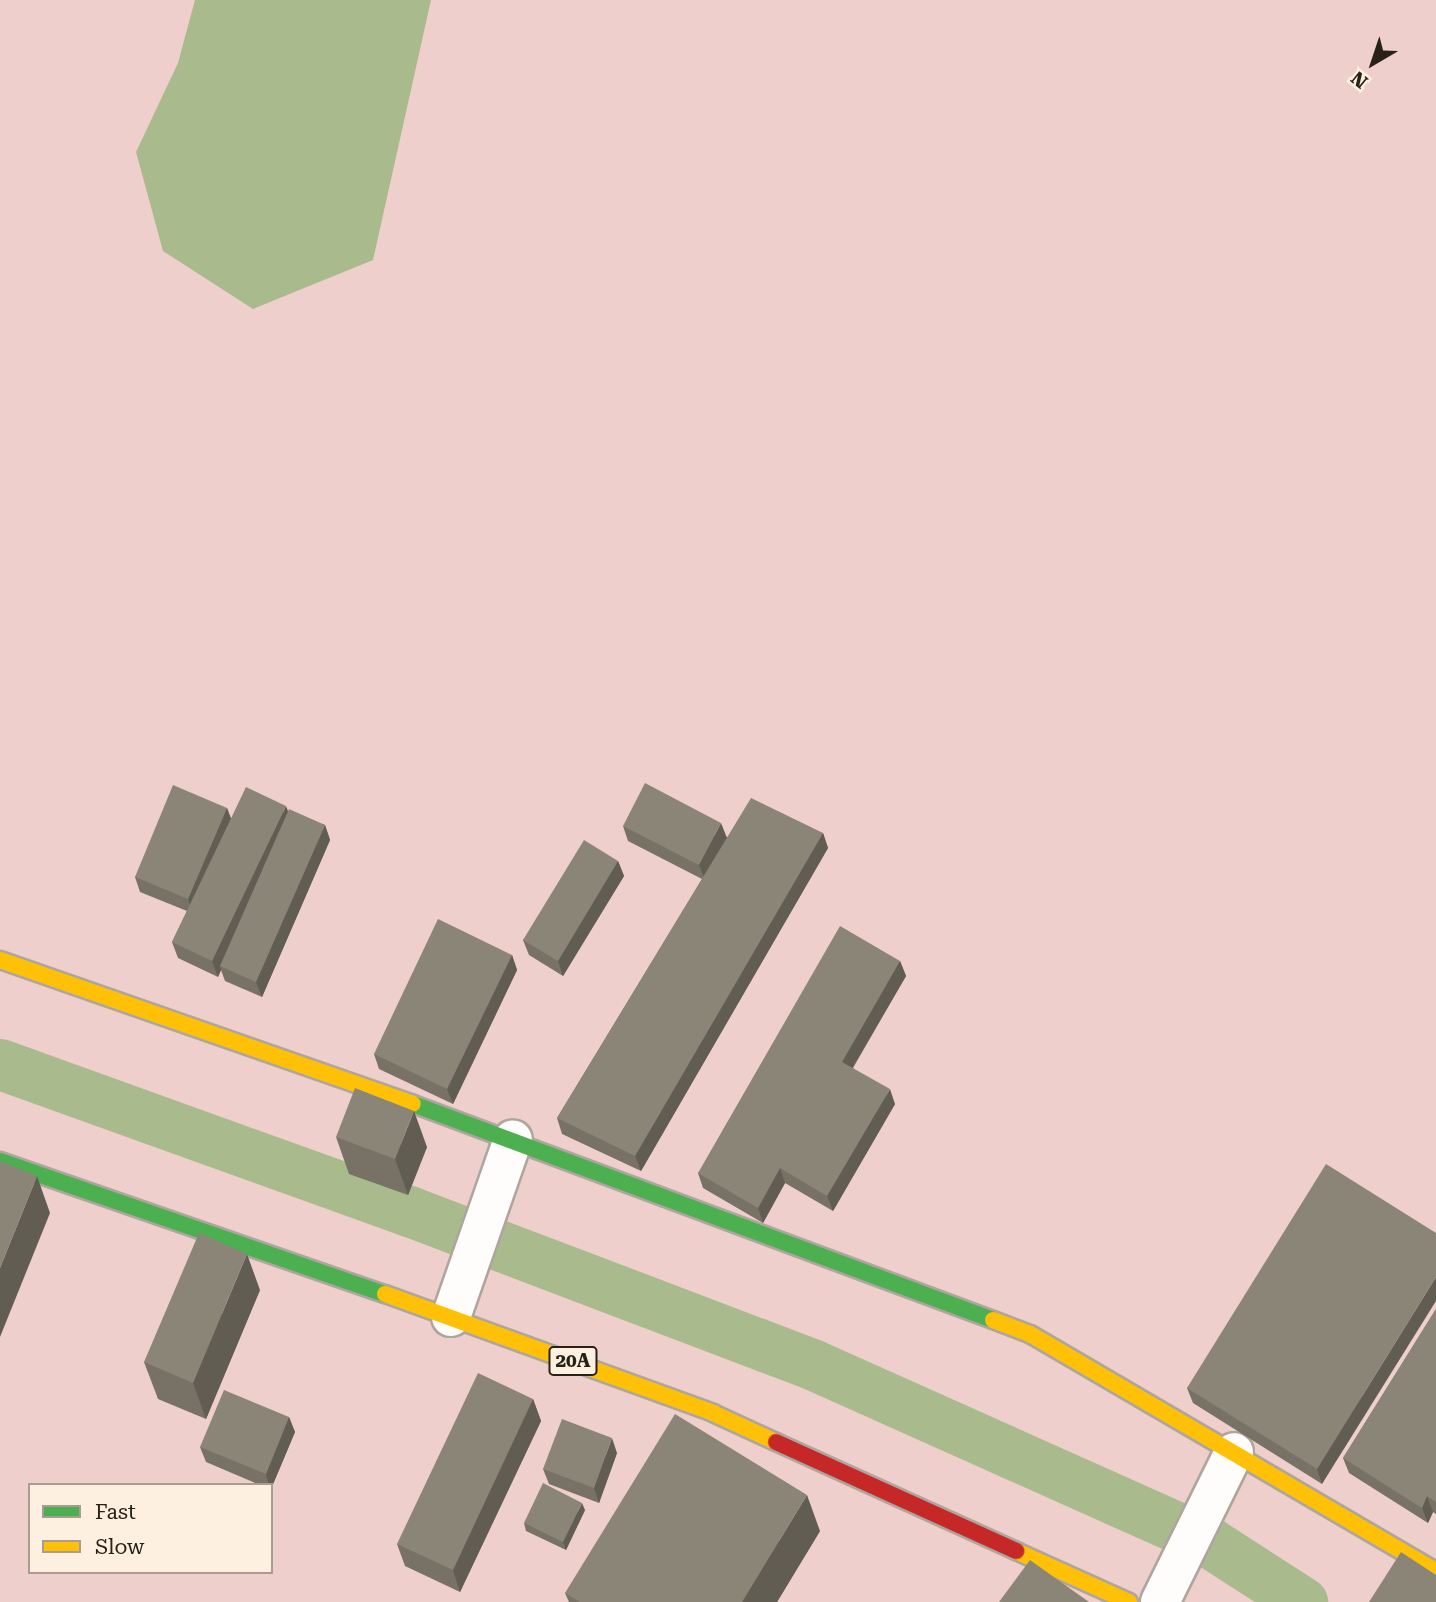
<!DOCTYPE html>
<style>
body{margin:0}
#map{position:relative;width:1436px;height:1602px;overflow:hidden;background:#f7efe6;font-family:"Roboto Serif",serif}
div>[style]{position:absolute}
.green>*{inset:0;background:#eecfcb}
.water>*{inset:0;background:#a9ba8c}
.canal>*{height:51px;margin:-25.5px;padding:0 25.5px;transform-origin:25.5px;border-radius:25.5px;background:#a9ba8c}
.roads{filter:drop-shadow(2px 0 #aea69e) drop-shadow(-2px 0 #aea69e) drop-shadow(0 2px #aea69e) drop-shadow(0 -2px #aea69e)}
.street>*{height:38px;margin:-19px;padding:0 19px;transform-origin:19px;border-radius:19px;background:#fefdfb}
.fast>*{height:16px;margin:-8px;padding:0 8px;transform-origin:8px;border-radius:8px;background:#4caf50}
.slow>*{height:16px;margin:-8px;padding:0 8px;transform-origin:8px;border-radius:8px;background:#ffc107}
.jam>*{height:16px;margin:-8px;padding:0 8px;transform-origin:8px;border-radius:8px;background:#c62828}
.wall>*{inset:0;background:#787266}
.shaded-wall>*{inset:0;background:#615d53}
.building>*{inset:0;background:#8b8577}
span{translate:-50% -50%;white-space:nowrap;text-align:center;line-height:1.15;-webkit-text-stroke:7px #fdf0e0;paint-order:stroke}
.shield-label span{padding:2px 5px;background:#fdf0e0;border:2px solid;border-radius:5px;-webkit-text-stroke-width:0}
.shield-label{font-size:19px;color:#282117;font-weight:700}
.legend{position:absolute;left:28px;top:1483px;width:245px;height:91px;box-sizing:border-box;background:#fdf0e0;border:2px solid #a89d90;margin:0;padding:9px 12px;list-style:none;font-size:21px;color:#282117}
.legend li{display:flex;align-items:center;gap:14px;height:35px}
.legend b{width:35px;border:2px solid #a89d90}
.north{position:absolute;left:1338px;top:28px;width:70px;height:70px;-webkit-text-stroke:5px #fdf0e0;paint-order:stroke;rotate:219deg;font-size:19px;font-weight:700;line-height:28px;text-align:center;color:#282117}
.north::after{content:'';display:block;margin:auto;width:24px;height:32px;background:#282117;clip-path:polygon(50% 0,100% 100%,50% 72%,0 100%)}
</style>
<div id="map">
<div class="green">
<div style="clip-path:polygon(evenodd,0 0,1436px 0,1436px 1602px,0 1602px,0 0,30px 1485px,271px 1485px,271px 1572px,30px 1572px,30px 1485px)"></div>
</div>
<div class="water">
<div style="clip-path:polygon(195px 0,431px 0,373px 260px,253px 309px,163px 251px,136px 152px,178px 63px)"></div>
</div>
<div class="canal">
<div style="left:0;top:1064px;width:435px;rotate:19.8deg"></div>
<div style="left:409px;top:1211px;width:433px;rotate:20.8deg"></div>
<div style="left:814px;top:1365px;width:433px;rotate:24.1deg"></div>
<div style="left:1209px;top:1542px;width:111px;rotate:32.8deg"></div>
</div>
<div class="roads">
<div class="street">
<div style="left:451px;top:1317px;width:188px;rotate:-70.8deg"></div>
<div style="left:1160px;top:1602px;width:167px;rotate:-63.7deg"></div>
</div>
<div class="fast">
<div style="left:413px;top:1104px;width:619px;rotate:20.43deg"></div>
<div style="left:0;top:1161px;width:407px;rotate:19.1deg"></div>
</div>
<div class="slow">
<div style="left:0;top:960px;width:437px;rotate:19.2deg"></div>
<div style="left:385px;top:1294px;width:349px;rotate:19.9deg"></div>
<div style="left:713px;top:1413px;width:69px;rotate:24.7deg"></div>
<div style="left:993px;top:1320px;width:40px;rotate:21deg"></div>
<div style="left:1030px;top:1334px;width:470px;rotate:30.3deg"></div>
<div style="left:1016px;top:1551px;width:124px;rotate:24.3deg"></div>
</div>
<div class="jam">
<div style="left:776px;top:1442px;width:264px;rotate:24.4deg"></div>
</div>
</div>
<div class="wall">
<div style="clip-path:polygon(227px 808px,231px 818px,288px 812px,325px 825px,330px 840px,262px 997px,225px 981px,221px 970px,218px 977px,178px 958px,172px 942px,187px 911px,140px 892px,135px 877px)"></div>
<div style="clip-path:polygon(623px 826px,727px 837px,823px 833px,828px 848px,641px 1171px,562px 1134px,557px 1118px,702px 879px,628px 841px)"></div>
<div style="clip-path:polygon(618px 861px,624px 876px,563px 976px,529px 955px,523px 940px)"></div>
<div style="clip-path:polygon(512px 955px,517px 970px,453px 1104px,379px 1069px,374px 1054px)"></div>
<div style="clip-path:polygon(900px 961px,906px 976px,853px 1068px,895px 1104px,833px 1211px,785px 1183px,763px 1223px,703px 1188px,698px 1173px)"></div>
<div style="clip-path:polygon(336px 1137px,427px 1147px,408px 1195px,349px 1174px)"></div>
<div style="clip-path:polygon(1436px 1233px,1322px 1484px,1193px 1403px,1187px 1388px)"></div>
<div style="clip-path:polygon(260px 1290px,206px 1419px,158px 1399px,144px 1362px)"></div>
<div style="clip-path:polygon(1436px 1309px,1436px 1514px,1433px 1512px,1428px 1523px,1349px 1473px,1343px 1458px)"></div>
<div style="clip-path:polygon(533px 1399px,541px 1421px,460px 1592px,405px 1566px,397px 1544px)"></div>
<div style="clip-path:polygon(289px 1417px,295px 1432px,271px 1489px,271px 1485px,260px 1485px,206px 1462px,200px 1447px)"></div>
<div style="clip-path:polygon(617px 1453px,599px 1503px,549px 1484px,543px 1469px)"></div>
<div style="clip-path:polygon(585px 1510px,566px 1550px,526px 1531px,524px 1523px)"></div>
<div style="clip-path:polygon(820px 1531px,777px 1602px,569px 1602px,565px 1593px)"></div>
</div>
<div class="shaded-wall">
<div style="clip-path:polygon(286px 806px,292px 821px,220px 966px,221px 970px,218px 977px,212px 961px)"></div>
<div style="clip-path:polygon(227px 808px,232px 823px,193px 914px,188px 899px)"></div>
<div style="clip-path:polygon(721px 823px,727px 838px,705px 880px,699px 865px)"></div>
<div style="clip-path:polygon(325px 825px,330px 840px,262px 997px,256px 982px)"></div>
<div style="clip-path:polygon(823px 833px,828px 848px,641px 1171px,635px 1156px)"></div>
<div style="clip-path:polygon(618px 861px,624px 876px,563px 976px,558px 961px)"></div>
<div style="clip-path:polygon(512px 955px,517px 970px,453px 1104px,447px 1089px)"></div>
<div style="clip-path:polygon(900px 961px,906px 976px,847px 1077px,842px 1062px)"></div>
<div style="clip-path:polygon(890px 1089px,895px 1104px,833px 1211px,827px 1196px)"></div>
<div style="clip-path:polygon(414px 1111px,427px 1147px,408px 1195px,395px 1159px)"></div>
<div style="clip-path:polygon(780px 1168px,785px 1183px,763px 1223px,758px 1208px)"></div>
<div style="clip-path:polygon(37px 1176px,50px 1213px,0 1337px,0 1268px)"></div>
<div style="clip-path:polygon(247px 1254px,260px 1290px,206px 1419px,193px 1383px)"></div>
<div style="clip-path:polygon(1436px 1277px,1436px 1301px,1322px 1484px,1317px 1469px)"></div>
<div style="clip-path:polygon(533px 1399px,541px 1421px,460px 1592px,453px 1570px)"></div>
<div style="clip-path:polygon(289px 1417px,295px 1432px,271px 1489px,271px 1485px,269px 1485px,266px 1474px)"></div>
<div style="clip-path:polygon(612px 1438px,617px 1453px,599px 1503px,594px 1488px)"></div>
<div style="clip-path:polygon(807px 1495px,820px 1531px,777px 1602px,742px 1602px)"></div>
<div style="clip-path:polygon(1427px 1496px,1433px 1512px,1428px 1523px,1422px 1508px)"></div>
<div style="clip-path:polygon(582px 1503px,585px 1510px,566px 1550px,563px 1542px)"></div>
</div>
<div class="building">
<div style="clip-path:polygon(645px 783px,721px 823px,699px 865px,623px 826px)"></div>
<div style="clip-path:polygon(173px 785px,227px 808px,188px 899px,135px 877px)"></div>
<div style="clip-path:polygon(246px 787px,286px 806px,212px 961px,172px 942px)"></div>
<div style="clip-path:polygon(751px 798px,823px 833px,635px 1156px,557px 1118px)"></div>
<div style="clip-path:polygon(289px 809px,325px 825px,256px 982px,220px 966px)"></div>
<div style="clip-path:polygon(584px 840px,618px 861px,558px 961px,523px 940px)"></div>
<div style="clip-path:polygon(438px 919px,512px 955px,447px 1089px,374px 1054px)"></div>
<div style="clip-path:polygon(840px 926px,900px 961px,842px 1062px,890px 1089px,827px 1196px,780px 1168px,758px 1208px,698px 1173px)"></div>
<div style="clip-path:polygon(355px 1088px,414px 1111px,395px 1159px,336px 1137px)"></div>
<div style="clip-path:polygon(0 1161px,37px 1176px,0 1268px)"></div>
<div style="clip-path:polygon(1326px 1164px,1436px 1233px,1436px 1277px,1317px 1469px,1187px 1388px)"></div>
<div style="clip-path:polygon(199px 1233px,247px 1254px,193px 1383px,144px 1362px)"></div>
<div style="clip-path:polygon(1436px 1309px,1436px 1502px,1427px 1496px,1422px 1508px,1343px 1458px)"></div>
<div style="clip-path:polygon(478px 1373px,533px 1399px,453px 1570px,397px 1544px)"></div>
<div style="clip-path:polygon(224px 1390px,289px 1417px,266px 1474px,200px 1447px)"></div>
<div style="clip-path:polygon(675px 1414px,807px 1495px,742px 1602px,580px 1602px,565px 1593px)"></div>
<div style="clip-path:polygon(562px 1419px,612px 1438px,594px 1488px,543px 1469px)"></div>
<div style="clip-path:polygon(543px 1483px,582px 1503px,563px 1542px,524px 1523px)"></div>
<div style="clip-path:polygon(1401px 1552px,1436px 1575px,1436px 1602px,1369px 1602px)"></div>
<div style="clip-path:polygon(1030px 1560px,1089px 1602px,999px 1602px)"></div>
</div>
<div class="shield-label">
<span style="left:573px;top:1361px">20A</span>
</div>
<ul class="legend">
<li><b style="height:9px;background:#4caf50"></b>Fast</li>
<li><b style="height:9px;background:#ffc107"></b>Slow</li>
</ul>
<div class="north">N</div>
</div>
